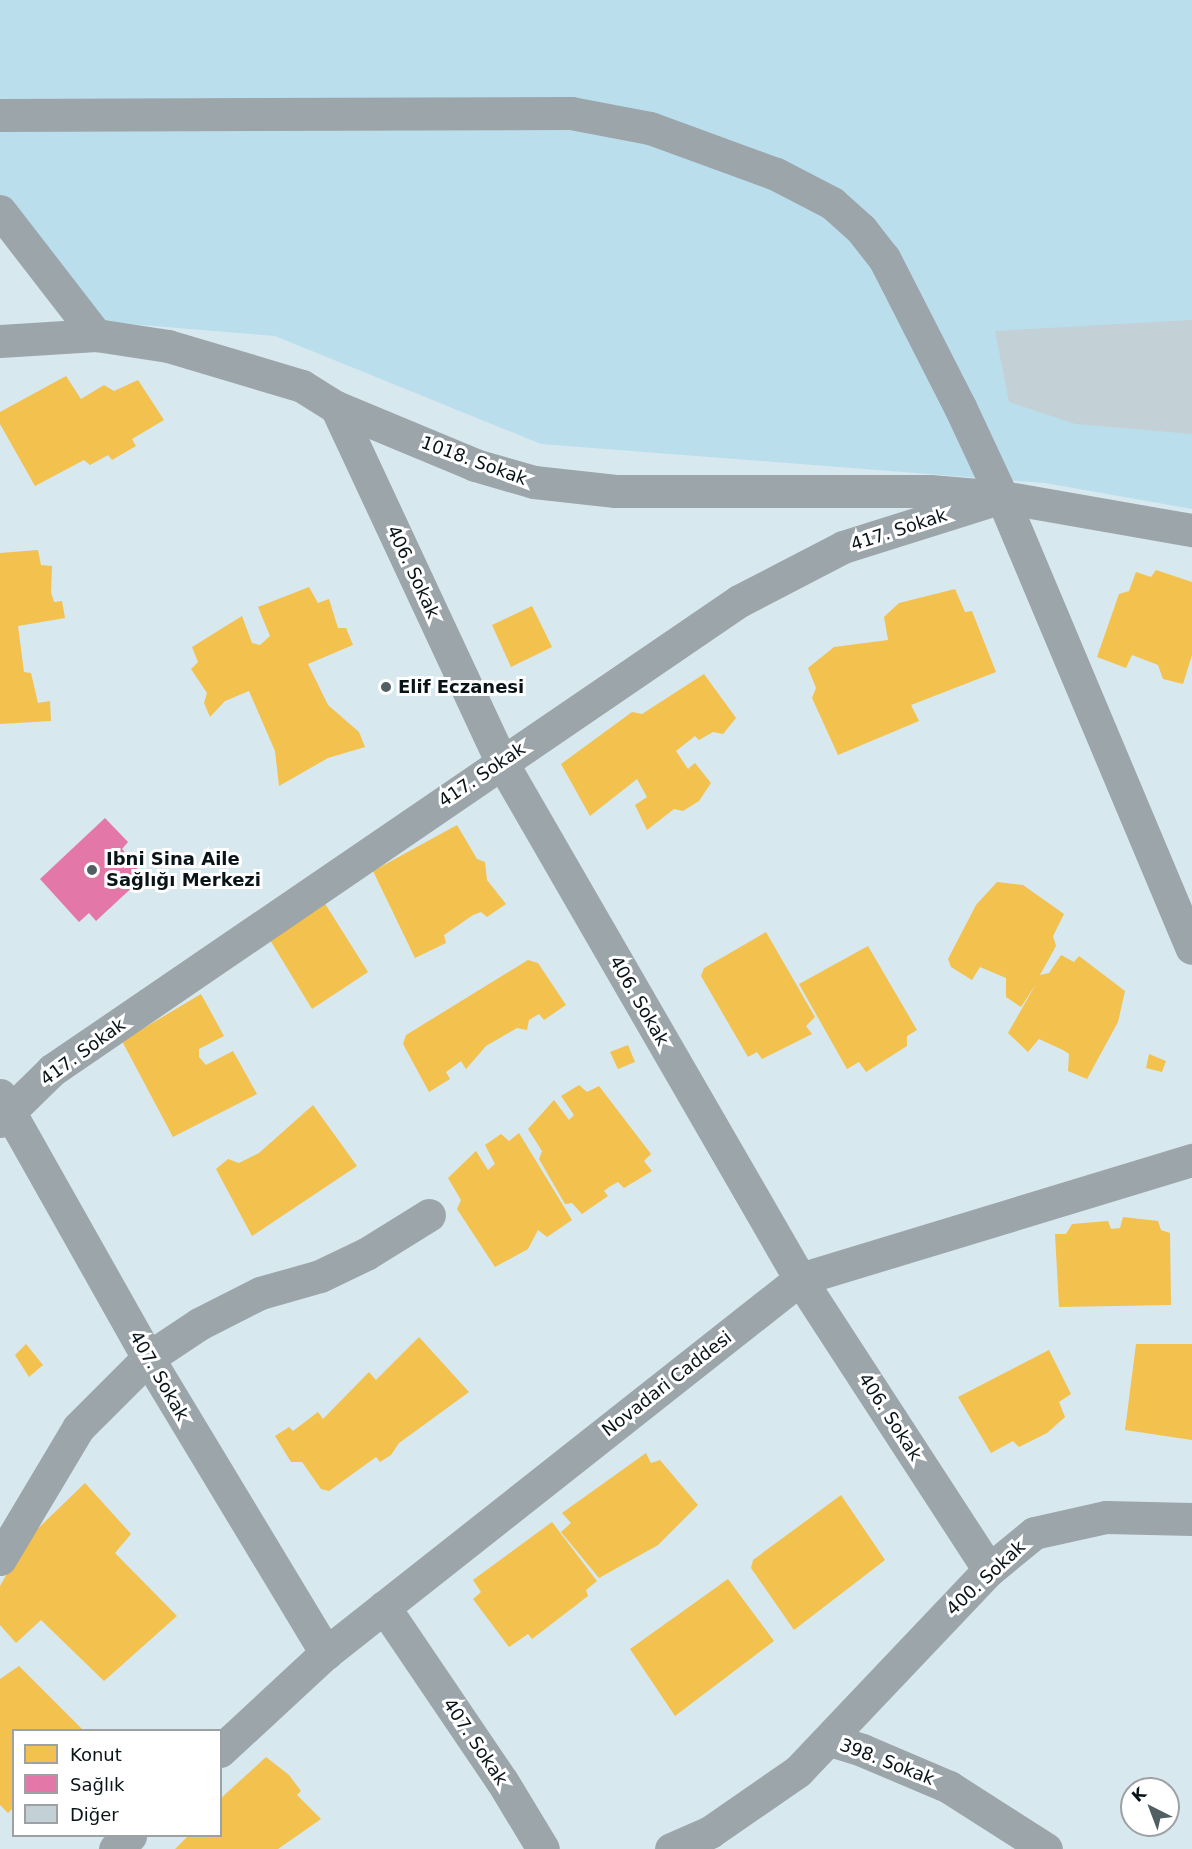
<!DOCTYPE html>
<meta charset="utf-8">
<style>
body{margin:0}
#map{position:relative;width:1192px;height:1849px;overflow:hidden;background:#d8e8ef;font-family:"DejaVu Sans",sans-serif}
div>[style]{position:absolute}
.green>*{inset:0;background:#bbdeed}
.homes>*{inset:0;background:#f2c14e}
.health>*{inset:0;background:#e377a8}
.building>*{inset:0;background:#c3d0d6}
.street>*{height:33px;margin:-16.5px;padding:0 16.5px;transform-origin:16.5px;border-radius:16.5px;background:#9ca5a9}
.dots>*{width:16px;height:16px;translate:-50% -50%;box-sizing:border-box;border:3px solid #fff;border-radius:50%}
span{translate:-50% -50%;white-space:nowrap;text-align:center;line-height:1.15;-webkit-text-stroke:6px #fff;paint-order:stroke}
.street-label{font-size:18px;color:#091418}
.poi-label{font-size:18px;color:#091418;font-weight:700}
.left{translate:0 -50%;text-align:left}
.legend{position:absolute;left:12px;top:1729px;width:210px;height:108px;box-sizing:border-box;background:#fff;border:2px solid #9da1a3;margin:0;padding:8px 10px;list-style:none;font-size:18px;color:#091418}
.legend li{display:flex;align-items:center;gap:12px;height:30px}
.legend b{width:30px;border:2px solid #9da1a3}
.north{position:absolute;left:1120px;top:1777px;width:60px;height:60px;box-sizing:border-box;background:#fff;border:2px solid #9da1a3;border-radius:50%;rotate:318deg;font-size:16px;font-weight:700;line-height:24px;text-align:center;color:#091418}
.north::after{content:'';display:block;margin:auto;width:21px;height:27px;background:#515e63;clip-path:polygon(50% 0,100% 100%,50% 72%,0 100%)}
</style>
<div id="map">
<div class="green">
<div style="clip-path:polygon(0 0,1192px 0,1192px 509px,1045px 483px,541px 444px,275px 336px,93px 321px,0 207px)"></div>
</div>
<div class="homes">
<div style="clip-path:polygon(66px 376px,81px 399px,104px 385px,114px 391px,138px 380px,164px 420px,132px 439px,136px 446px,112px 460px,108px 455px,90px 465px,84px 460px,35px 486px,0 424px,0 412px)"></div>
<div style="clip-path:polygon(38px 550px,41px 565px,52px 566px,51px 592px,54px 602px,62px 601px,65px 618px,18px 626px,24px 672px,31px 673px,38px 703px,50px 701px,51px 721px,0 724px,0 553px)"></div>
<div style="clip-path:polygon(1156px 570px,1192px 582px,1192px 655px,1183px 684px,1163px 679px,1158px 665px,1132px 655px,1126px 668px,1097px 657px,1119px 594px,1129px 591px,1136px 572px,1151px 577px)"></div>
<div style="clip-path:polygon(309px 587px,318px 603px,329px 599px,338px 628px,346px 628px,353px 645px,308px 664px,328px 705px,359px 732px,365px 747px,328px 758px,279px 786px,275px 751px,249px 691px,225px 701px,210px 717px,204px 703px,207px 693px,191px 669px,198px 662px,192px 647px,242px 616px,252px 643px,260px 645px,270px 636px,258px 607px)"></div>
<div style="clip-path:polygon(955px 589px,965px 612px,972px 611px,996px 672px,911px 705px,919px 721px,838px 755px,812px 698px,816px 688px,808px 668px,834px 647px,888px 640px,884px 617px,899px 603px)"></div>
<div style="clip-path:polygon(532px 606px,552px 647px,511px 667px,492px 625px)"></div>
<div style="clip-path:polygon(704px 674px,736px 718px,723px 734px,713px 732px,699px 740px,695px 736px,676px 751px,688px 769px,695px 763px,711px 783px,699px 801px,683px 811px,674px 809px,647px 830px,635px 805px,647px 797px,637px 779px,590px 816px,561px 764px,632px 712px,642px 714px)"></div>
<div style="clip-path:polygon(457px 825px,477px 859px,485px 862px,487px 880px,506px 904px,487px 917px,481px 912px,473px 915px,444px 935px,446px 943px,415px 958px,373px 871px)"></div>
<div style="clip-path:polygon(997px 882px,1023px 885px,1064px 914px,1053px 936px,1056px 946px,1040px 975px,1049px 973px,1061px 955px,1074px 962px,1079px 956px,1125px 991px,1118px 1022px,1087px 1079px,1068px 1071px,1069px 1054px,1063px 1050px,1039px 1039px,1028px 1052px,1008px 1033px,1036px 984px,1021px 1007px,1006px 997px,1006px 978px,980px 967px,972px 980px,951px 967px,948px 959px,976px 905px)"></div>
<div style="clip-path:polygon(324px 902px,368px 972px,312px 1009px,270px 940px)"></div>
<div style="clip-path:polygon(766px 932px,815px 1017px,806px 1026px,812px 1034px,762px 1059px,757px 1052px,748px 1057px,701px 976px,704px 968px)"></div>
<div style="clip-path:polygon(868px 946px,917px 1030px,907px 1036px,907px 1046px,866px 1072px,859px 1062px,847px 1069px,799px 984px)"></div>
<div style="clip-path:polygon(528px 960px,538px 963px,566px 1005px,544px 1020px,539px 1014px,529px 1020px,527px 1030px,517px 1028px,486px 1046px,466px 1069px,461px 1061px,446px 1072px,450px 1079px,429px 1092px,403px 1044px,406px 1035px)"></div>
<div style="clip-path:polygon(201px 994px,224px 1036px,199px 1049px,199px 1057px,206px 1065px,233px 1051px,257px 1094px,173px 1137px,122px 1041px)"></div>
<div style="clip-path:polygon(628px 1045px,635px 1062px,618px 1069px,610px 1052px)"></div>
<div style="clip-path:polygon(1149px 1054px,1166px 1061px,1162px 1072px,1146px 1068px)"></div>
<div style="clip-path:polygon(579px 1085px,587px 1092px,599px 1086px,651px 1154px,644px 1161px,652px 1171px,624px 1188px,618px 1182px,609px 1187px,604px 1191px,608px 1196px,582px 1214px,572px 1203px,565px 1204px,539px 1159px,542px 1151px,528px 1129px,554px 1100px,569px 1120px,574px 1115px,561px 1096px)"></div>
<div style="clip-path:polygon(313px 1105px,357px 1166px,252px 1236px,216px 1169px,228px 1159px,239px 1163px,259px 1153px)"></div>
<div style="clip-path:polygon(519px 1133px,572px 1220px,547px 1237px,538px 1230px,528px 1249px,495px 1267px,457px 1209px,461px 1200px,448px 1178px,476px 1151px,488px 1170px,495px 1164px,485px 1145px,501px 1134px,509px 1141px)"></div>
<div style="clip-path:polygon(1123px 1217px,1158px 1221px,1161px 1230px,1170px 1233px,1171px 1305px,1059px 1307px,1055px 1234px,1066px 1234px,1072px 1224px,1108px 1221px,1111px 1229px,1120px 1228px)"></div>
<div style="clip-path:polygon(419px 1337px,469px 1392px,399px 1443px,391px 1455px,380px 1462px,376px 1457px,329px 1491px,321px 1489px,302px 1462px,291px 1462px,275px 1436px,289px 1427px,293px 1431px,318px 1412px,323px 1419px,369px 1372px,376px 1380px)"></div>
<div style="clip-path:polygon(26px 1344px,43px 1365px,29px 1377px,15px 1355px)"></div>
<div style="clip-path:polygon(1136px 1344px,1192px 1344px,1192px 1440px,1125px 1430px)"></div>
<div style="clip-path:polygon(1049px 1350px,1071px 1394px,1059px 1402px,1065px 1417px,1047px 1433px,1019px 1447px,1013px 1441px,991px 1453px,958px 1397px)"></div>
<div style="clip-path:polygon(646px 1453px,651px 1463px,660px 1460px,698px 1505px,658px 1545px,599px 1578px,561px 1532px,571px 1523px,562px 1513px)"></div>
<div style="clip-path:polygon(85px 1483px,131px 1534px,115px 1553px,177px 1616px,104px 1681px,41px 1620px,16px 1643px,0 1625px,0 1586px,26px 1540px)"></div>
<div style="clip-path:polygon(841px 1495px,885px 1560px,794px 1630px,751px 1568px,753px 1560px)"></div>
<div style="clip-path:polygon(552px 1522px,597px 1581px,586px 1590px,588px 1596px,532px 1639px,528px 1634px,509px 1647px,473px 1599px,481px 1592px,473px 1580px)"></div>
<div style="clip-path:polygon(728px 1579px,774px 1641px,675px 1716px,630px 1649px)"></div>
<div style="clip-path:polygon(19px 1666px,83px 1730px,14px 1730px,14px 1807px,8px 1813px,0 1805px,0 1679px)"></div>
<div style="clip-path:polygon(266px 1757px,289px 1775px,301px 1791px,297px 1795px,321px 1819px,278px 1849px,175px 1849px,188px 1836px,220px 1836px,220px 1799px)"></div>
</div>
<div class="health">
<div style="clip-path:polygon(105px 818px,128px 842px,122px 849px,139px 867px,131px 874px,138px 882px,96px 921px,89px 913px,79px 922px,40px 879px)"></div>
</div>
<div class="building">
<div style="clip-path:polygon(1192px 320px,1192px 434px,1075px 424px,1009px 402px,995px 331px)"></div>
</div>
<div class="street">
<div style="left:0;top:115px;width:571px;rotate:-0.2deg"></div>
<div style="left:571px;top:113px;width:80px;rotate:10.8deg"></div>
<div style="left:650px;top:128px;width:134px;rotate:20.1deg"></div>
<div style="left:776px;top:174px;width:63px;rotate:27.4deg"></div>
<div style="left:832px;top:203px;width:39px;rotate:42deg"></div>
<div style="left:861px;top:229px;width:37px;rotate:52deg"></div>
<div style="left:884px;top:258px;width:167px;rotate:63deg"></div>
<div style="left:960px;top:407px;width:99px;rotate:65deg"></div>
<div style="left:1002px;top:497px;width:489px;rotate:67.2deg"></div>
<div style="left:0;top:211px;width:157px;rotate:52.3deg"></div>
<div style="left:0;top:341px;width:96px;rotate:-3.6deg"></div>
<div style="left:96px;top:335px;width:73px;rotate:8.7deg"></div>
<div style="left:168px;top:346px;width:140px;rotate:16.6deg"></div>
<div style="left:302px;top:386px;width:40px;rotate:32deg"></div>
<div style="left:336px;top:407px;width:151px;rotate:22.6deg"></div>
<div style="left:475px;top:465px;width:61px;rotate:16.1deg"></div>
<div style="left:534px;top:482px;width:82px;rotate:6.3deg"></div>
<div style="left:616px;top:491px;width:314px"></div>
<div style="left:930px;top:491px;width:72px;rotate:4.8deg"></div>
<div style="left:1002px;top:497px;width:193px;rotate:9.9deg"></div>
<div style="left:336px;top:407px;width:391px;rotate:65deg"></div>
<div style="left:501px;top:761px;width:598px;rotate:60.01deg"></div>
<div style="left:800px;top:1279px;width:347px;rotate:57deg"></div>
<div style="left:0;top:1095px;width:302px;rotate:60.6deg"></div>
<div style="left:148px;top:1358px;width:345px;rotate:58.9deg"></div>
<div style="left:0;top:1121px;width:73px;rotate:-44.4deg"></div>
<div style="left:52px;top:1070px;width:832px;rotate:-34.32deg"></div>
<div style="left:739px;top:601px;width:117px;rotate:-27.4deg"></div>
<div style="left:843px;top:547px;width:150px;rotate:-17.5deg"></div>
<div style="left:0;top:1559px;width:152px;rotate:-59.2deg"></div>
<div style="left:78px;top:1428px;width:99px;rotate:-45deg"></div>
<div style="left:148px;top:1358px;width:61px;rotate:-33.7deg"></div>
<div style="left:199px;top:1324px;width:68px;rotate:-26.9deg"></div>
<div style="left:260px;top:1293px;width:62px;rotate:-15.8deg"></div>
<div style="left:320px;top:1276px;width:51px;rotate:-25.6deg"></div>
<div style="left:366px;top:1254px;width:74px;rotate:-31.8deg"></div>
<div style="left:384px;top:1607px;width:210px;rotate:55.9deg"></div>
<div style="left:502px;top:1781px;width:79px;rotate:58.9deg"></div>
<div style="left:830px;top:1740px;width:34px;rotate:17deg"></div>
<div style="left:862px;top:1750px;width:95px;rotate:23deg"></div>
<div style="left:949px;top:1787px;width:115px;rotate:32.6deg"></div>
<div style="left:220px;top:1751px;width:144px;rotate:-42.8deg"></div>
<div style="left:326px;top:1653px;width:604px;rotate:-38.27deg"></div>
<div style="left:800px;top:1279px;width:410px;rotate:-16.9deg"></div>
<div style="left:115px;top:1849px;width:20px;rotate:-41deg"></div>
<div style="left:671px;top:1849px;width:43px;rotate:-23.6deg"></div>
<div style="left:710px;top:1832px;width:107px;rotate:-34.7deg"></div>
<div style="left:798px;top:1771px;width:277px;rotate:-46.5deg"></div>
<div style="left:989px;top:1570px;width:58px;rotate:-39.4deg"></div>
<div style="left:1034px;top:1533px;width:74px;rotate:-12.5deg"></div>
<div style="left:1106px;top:1517px;width:86px;rotate:1.3deg"></div>
</div>
<div class="dots">
<div style="left:386px;top:687px;background:#515e63"></div>
<div style="left:92px;top:870px;background:#515e63"></div>
</div>
<div class="street-label">
<span style="left:474px;top:461px;rotate:20deg">1018. Sokak</span>
<span style="left:899px;top:530px;rotate:-18deg">417. Sokak</span>
<span style="left:413px;top:572px;rotate:65deg">406. Sokak</span>
<span style="left:482px;top:775px;rotate:-34deg">417. Sokak</span>
<span style="left:639px;top:1001px;rotate:60deg">406. Sokak</span>
<span style="left:83px;top:1052px;rotate:-36deg">417. Sokak</span>
<span style="left:159px;top:1376px;rotate:60deg">407. Sokak</span>
<span style="left:667px;top:1384px;rotate:-38deg">Novadari Caddesi</span>
<span style="left:890px;top:1417px;rotate:57deg">406. Sokak</span>
<span style="left:986px;top:1578px;rotate:-43deg">400. Sokak</span>
<span style="left:475px;top:1742px;rotate:56deg">407. Sokak</span>
<span style="left:887px;top:1762px;rotate:21deg">398. Sokak</span>
</div>
<div class="poi-label">
<span class="left" style="left:398px;top:687px">Elif Eczanesi</span>
<span class="left" style="left:106px;top:870px">Ibni Sina Aile<br>Sağlığı Merkezi</span>
</div>
<ul class="legend">
<li><b style="height:16px;background:#f2c14e"></b>Konut</li>
<li><b style="height:16px;background:#e377a8"></b>Sağlık</li>
<li><b style="height:16px;background:#c3d0d6"></b>Diğer</li>
</ul>
<div class="north">K</div>
</div>
